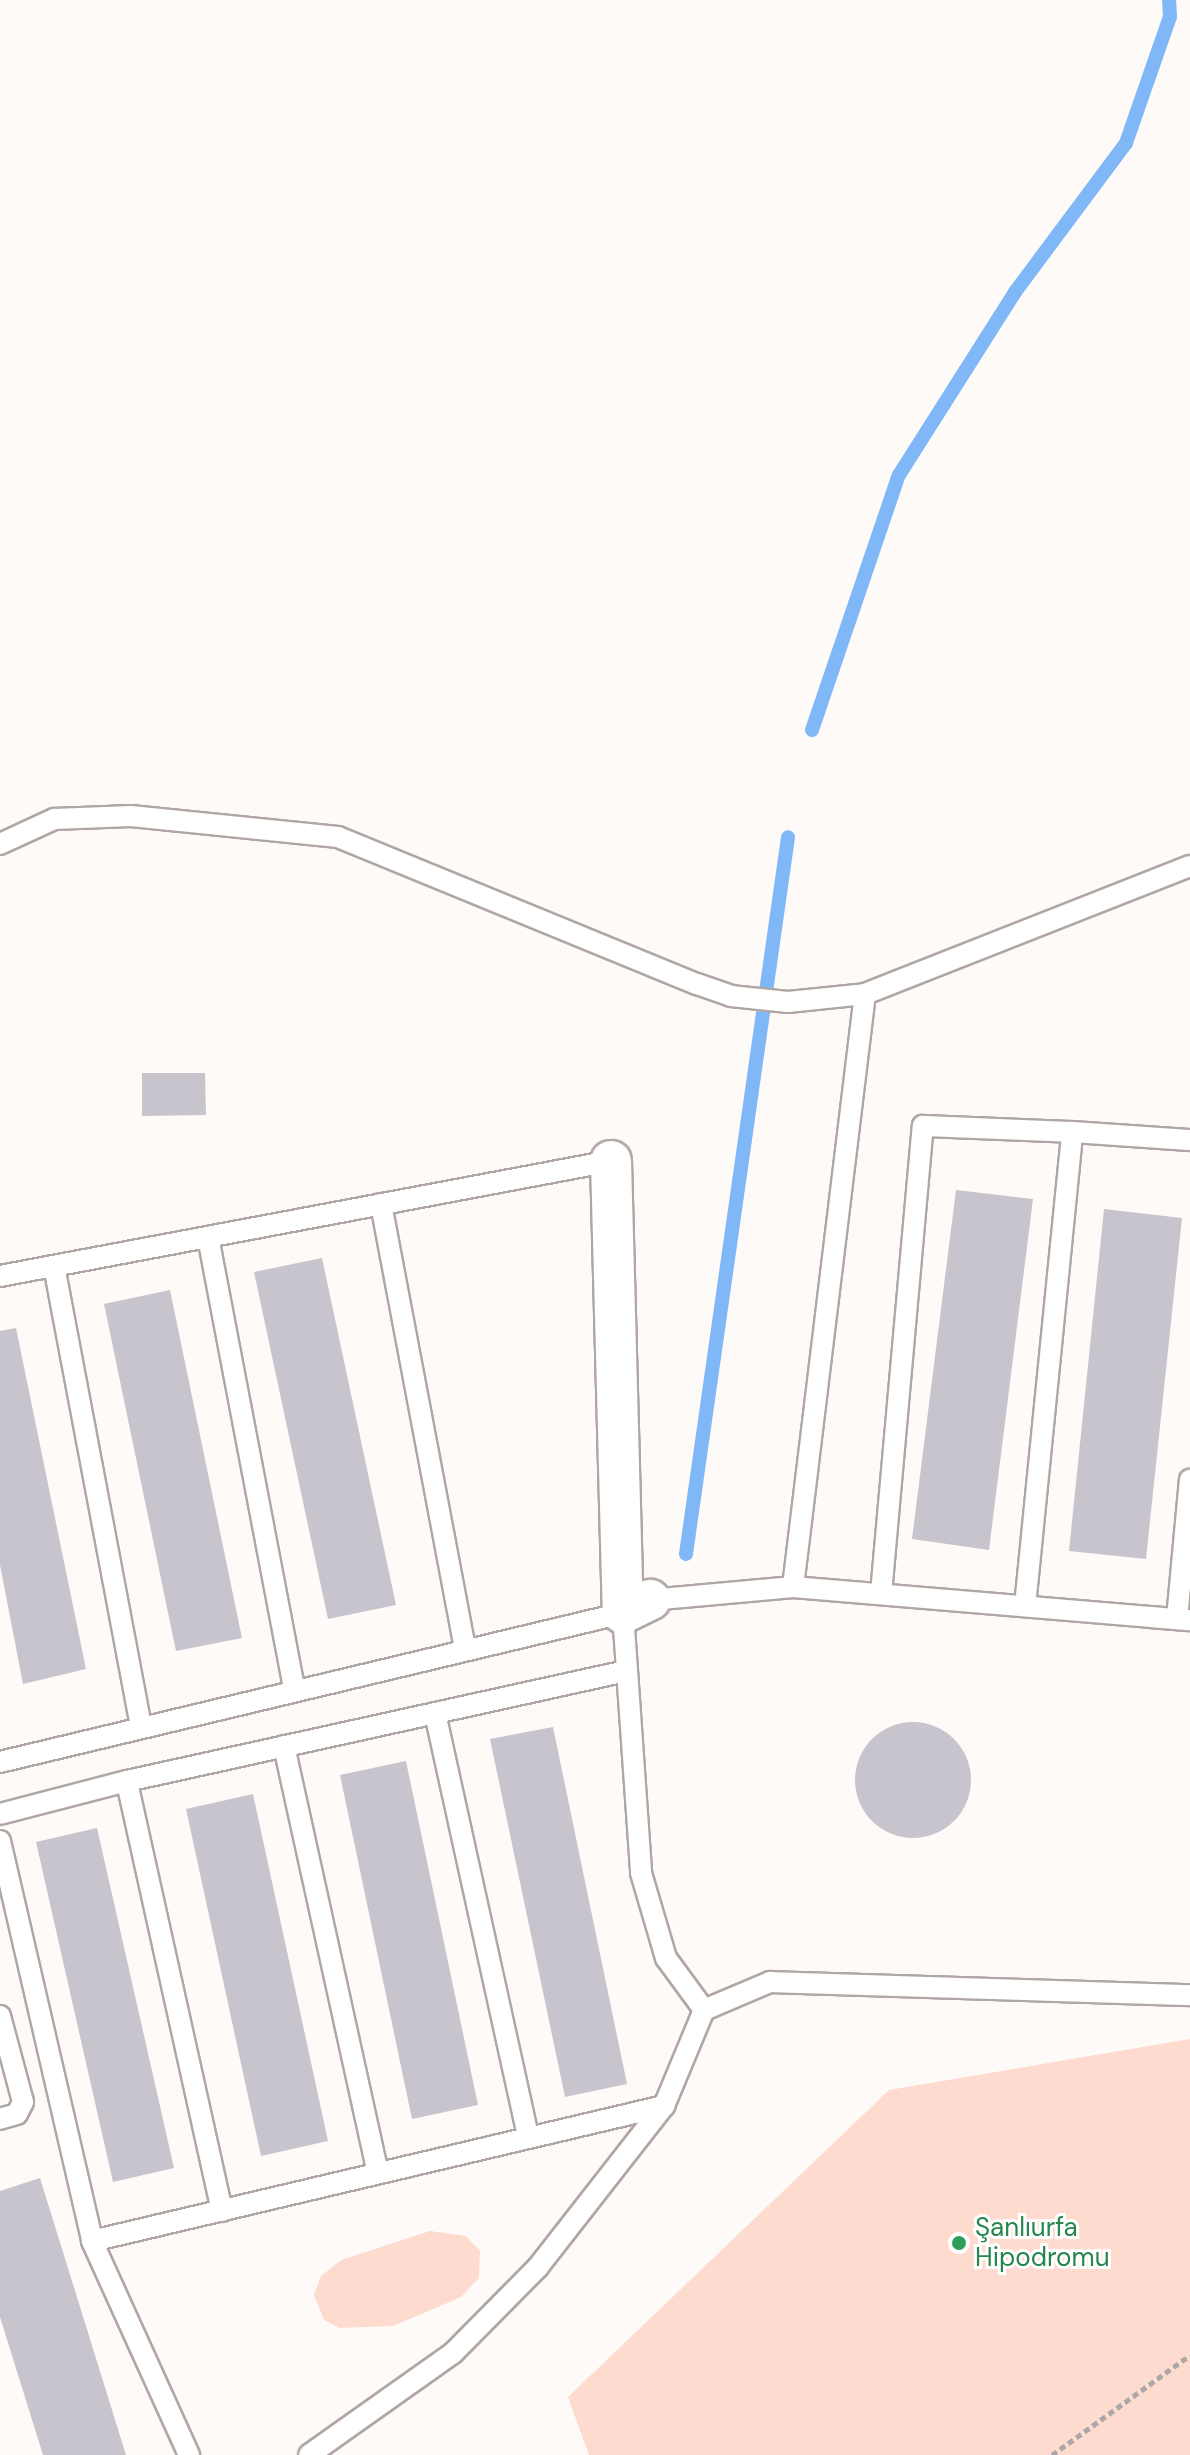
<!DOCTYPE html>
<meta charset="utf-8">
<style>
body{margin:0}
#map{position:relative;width:1190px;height:2455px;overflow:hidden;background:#fefaf8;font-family:"DM Sans",sans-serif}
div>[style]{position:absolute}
.green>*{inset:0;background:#fddbcf}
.stream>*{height:14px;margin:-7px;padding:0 7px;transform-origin:7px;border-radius:7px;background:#80b8f7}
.building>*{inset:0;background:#c7c4cd}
.round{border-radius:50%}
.path>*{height:5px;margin-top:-2.5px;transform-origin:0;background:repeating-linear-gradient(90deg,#aca8a7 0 6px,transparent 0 10px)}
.roads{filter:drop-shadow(2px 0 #b0a6a3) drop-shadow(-2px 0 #b0a6a3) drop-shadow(0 2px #b0a6a3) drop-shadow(0 -2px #b0a6a3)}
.lane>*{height:20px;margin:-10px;padding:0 10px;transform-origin:10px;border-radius:10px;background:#fff}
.street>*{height:40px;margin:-20px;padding:0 20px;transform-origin:20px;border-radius:20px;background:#fff}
.dots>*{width:22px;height:22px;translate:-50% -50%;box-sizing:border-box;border:4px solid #fff;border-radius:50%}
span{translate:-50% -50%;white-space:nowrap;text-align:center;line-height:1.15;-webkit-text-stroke:6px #fff;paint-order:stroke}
.leisure-label{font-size:26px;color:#27864d}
.left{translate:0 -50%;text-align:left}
</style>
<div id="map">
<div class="green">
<div style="clip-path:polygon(1190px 2039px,1190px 2455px,589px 2455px,568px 2397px,889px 2090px)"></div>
<div style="clip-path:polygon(430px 2231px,466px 2236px,480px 2251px,479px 2278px,461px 2297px,393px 2326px,339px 2328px,324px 2320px,314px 2295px,321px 2276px,341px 2260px)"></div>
</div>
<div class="stream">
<div style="left:812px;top:730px;width:269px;rotate:-71.2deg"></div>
<div style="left:899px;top:475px;width:217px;rotate:-57.6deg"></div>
<div style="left:1015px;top:292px;width:186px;rotate:-53.3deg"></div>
<div style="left:1126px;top:143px;width:133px;rotate:-70.8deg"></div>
<div style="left:1170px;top:17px;width:17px;rotate:-93deg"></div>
<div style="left:686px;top:1554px;width:724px;rotate:-81.9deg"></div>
</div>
<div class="building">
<div style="clip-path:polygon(142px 1073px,205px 1073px,206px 1115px,142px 1116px)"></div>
<div style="clip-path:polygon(956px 1190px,1033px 1199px,989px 1550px,912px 1539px)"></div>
<div style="clip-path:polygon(1104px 1209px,1182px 1218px,1146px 1559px,1069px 1551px)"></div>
<div style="clip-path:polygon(322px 1258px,396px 1605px,328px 1619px,254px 1272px)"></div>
<div style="clip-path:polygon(170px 1290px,242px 1638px,176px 1651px,104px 1304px)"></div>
<div style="clip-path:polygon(16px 1328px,86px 1669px,23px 1684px,0 1565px,0 1331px)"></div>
<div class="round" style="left:855px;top:1722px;width:116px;height:116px"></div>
<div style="clip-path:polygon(553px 1727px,627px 2084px,565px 2097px,490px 1739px)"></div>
<div style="clip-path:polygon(406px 1761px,478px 2105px,412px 2119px,340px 1775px)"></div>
<div style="clip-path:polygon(253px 1794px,328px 2141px,261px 2156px,186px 1809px)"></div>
<div style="clip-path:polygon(97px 1828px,174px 2168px,113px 2182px,36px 1842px)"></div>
<div style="clip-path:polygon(40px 2178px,126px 2455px,43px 2455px,0 2317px,0 2191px)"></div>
</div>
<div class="path">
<div style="left:1052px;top:2455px;width:170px;rotate:-35.9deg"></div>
</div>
<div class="roads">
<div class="lane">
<div style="left:0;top:844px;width:60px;rotate:-24.8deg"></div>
<div style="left:54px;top:819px;width:77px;rotate:-2.2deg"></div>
<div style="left:131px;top:816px;width:208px;rotate:5.8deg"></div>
<div style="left:338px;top:837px;width:388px;rotate:22.3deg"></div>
<div style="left:697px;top:984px;width:36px;rotate:19deg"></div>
<div style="left:731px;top:996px;width:57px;rotate:6deg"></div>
<div style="left:788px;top:1002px;width:77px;rotate:-5.9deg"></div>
<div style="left:865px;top:994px;width:349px;rotate:-21.5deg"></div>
<div style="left:381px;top:1204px;width:453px;rotate:79.3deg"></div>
<div style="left:208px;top:1237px;width:460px;rotate:79.2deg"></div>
<div style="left:54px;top:1266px;width:467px;rotate:79.3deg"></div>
<div style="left:0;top:1276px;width:622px;rotate:-10.66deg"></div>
<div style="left:793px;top:1587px;width:398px;rotate:4.8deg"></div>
<div style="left:881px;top:1594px;width:470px;rotate:-84.9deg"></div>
<div style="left:923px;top:1126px;width:149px;rotate:2.3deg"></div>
<div style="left:650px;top:1600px;width:144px;rotate:-5.2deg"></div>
<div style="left:793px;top:1587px;width:597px;rotate:-83.08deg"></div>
<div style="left:1025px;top:1606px;width:476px;rotate:-84.3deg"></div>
<div style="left:1072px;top:1132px;width:118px;rotate:3.9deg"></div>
<div style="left:1177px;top:1619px;width:140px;rotate:-84.7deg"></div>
<div style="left:435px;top:1713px;width:434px;rotate:77.6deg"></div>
<div style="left:284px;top:1746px;width:437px;rotate:77.6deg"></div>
<div style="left:0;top:1762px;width:641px;rotate:-13.45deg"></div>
<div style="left:623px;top:1613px;width:261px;rotate:86deg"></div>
<div style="left:641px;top:1873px;width:89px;rotate:73.6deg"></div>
<div style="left:666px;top:1958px;width:64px;rotate:53.8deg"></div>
<div style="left:0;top:1814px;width:131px;rotate:-14.6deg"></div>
<div style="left:0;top:1841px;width:410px;rotate:77deg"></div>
<div style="left:92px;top:2241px;width:235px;rotate:65.6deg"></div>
<div style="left:0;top:2016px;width:89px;rotate:75deg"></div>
<div style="left:23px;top:2102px;width:13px;rotate:117deg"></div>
<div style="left:17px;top:2114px;width:18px;rotate:164deg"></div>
<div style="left:222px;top:2211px;width:440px;rotate:-102.5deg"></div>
<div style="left:127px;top:1781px;width:511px;rotate:-12.43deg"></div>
<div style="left:92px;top:2241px;width:588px;rotate:-13.28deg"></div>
<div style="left:309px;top:2455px;width:176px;rotate:-35.3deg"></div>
<div style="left:453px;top:2353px;width:121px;rotate:-45.3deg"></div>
<div style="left:538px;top:2267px;width:204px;rotate:-52deg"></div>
<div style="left:664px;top:2106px;width:104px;rotate:-67.4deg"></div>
<div style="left:704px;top:2010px;width:72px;rotate:-23deg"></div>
<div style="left:770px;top:1982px;width:420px;rotate:1.8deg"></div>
</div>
<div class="street">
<div style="left:611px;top:1161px;width:452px;rotate:88.5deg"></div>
<div style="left:623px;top:1613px;width:30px;rotate:-26deg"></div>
</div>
</div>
<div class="dots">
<div style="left:959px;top:2243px;background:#2e9e5b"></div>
</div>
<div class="leisure-label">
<span class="left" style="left:975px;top:2243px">Şanlıurfa<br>Hipodromu</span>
</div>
</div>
